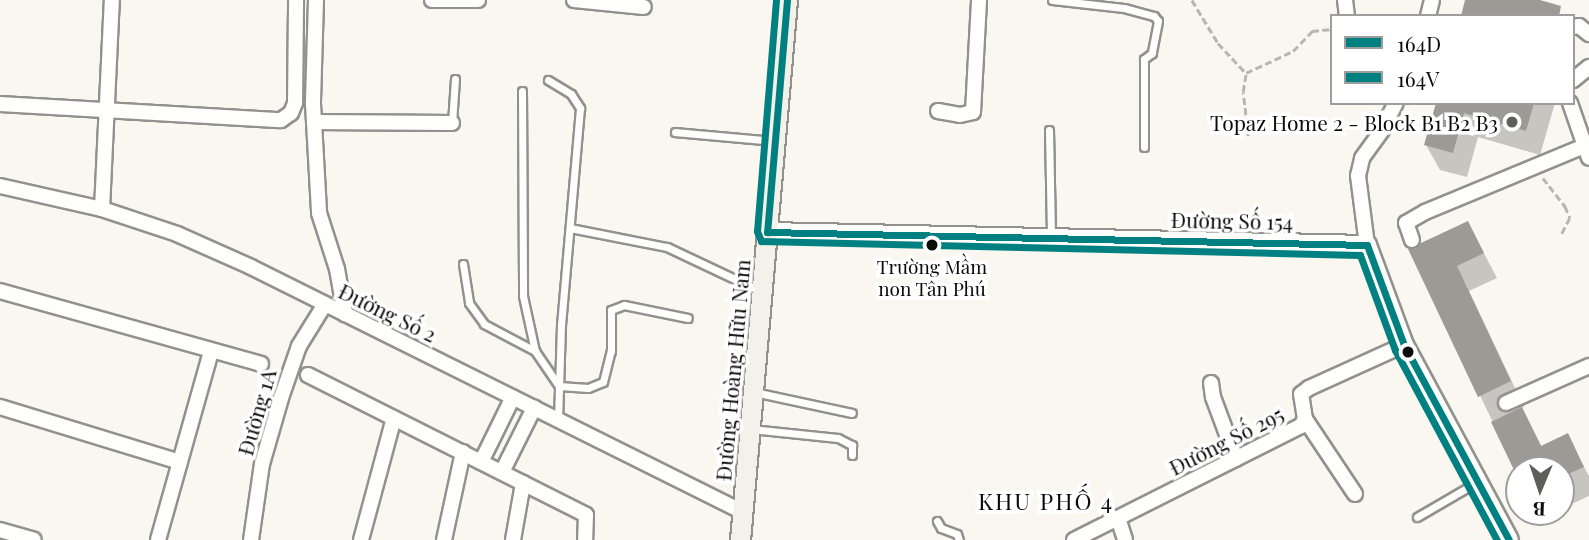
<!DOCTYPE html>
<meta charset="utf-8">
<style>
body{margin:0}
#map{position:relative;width:1589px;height:540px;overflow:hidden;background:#f9f7ef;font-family:"Playfair Display",serif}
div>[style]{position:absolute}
.shadow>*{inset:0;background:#0003}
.building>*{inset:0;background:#9c9a95}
.path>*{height:2.5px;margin-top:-1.25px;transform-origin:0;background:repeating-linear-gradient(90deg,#b7b6b5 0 7px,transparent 0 10.5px)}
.roads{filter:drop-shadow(2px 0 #92918e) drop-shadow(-2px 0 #92918e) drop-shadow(0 2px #92918e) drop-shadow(0 -2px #92918e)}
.service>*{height:7px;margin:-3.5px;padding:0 3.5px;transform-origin:3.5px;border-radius:3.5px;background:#fefefd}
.minor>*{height:14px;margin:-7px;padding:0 7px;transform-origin:7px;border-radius:7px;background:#fefefd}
.tertiary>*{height:18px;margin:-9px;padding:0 9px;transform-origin:9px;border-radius:9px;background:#fefefd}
.secondary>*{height:19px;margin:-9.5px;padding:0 9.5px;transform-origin:9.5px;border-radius:9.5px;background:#f3f1e9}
.bus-1>*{height:7px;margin:-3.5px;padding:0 3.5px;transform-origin:3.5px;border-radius:3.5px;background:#008080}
.bus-2>*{height:7px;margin:-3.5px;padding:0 3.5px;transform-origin:3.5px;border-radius:3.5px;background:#008080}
.dots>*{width:19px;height:19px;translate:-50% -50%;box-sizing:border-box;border:4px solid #fff;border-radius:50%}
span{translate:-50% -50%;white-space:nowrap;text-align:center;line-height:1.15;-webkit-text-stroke:7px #fff;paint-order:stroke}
.bus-label{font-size:19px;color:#0b0b0b}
.poi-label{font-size:21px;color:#0b0b0b}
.right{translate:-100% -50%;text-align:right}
.street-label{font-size:21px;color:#0b0b0b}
.neighbourhood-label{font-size:23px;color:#0b0b0b;letter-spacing:2px}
.legend{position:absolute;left:1330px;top:14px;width:245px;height:91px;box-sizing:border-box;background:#fff;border:2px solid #9d9d9d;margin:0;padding:9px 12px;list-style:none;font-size:21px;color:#0b0b0b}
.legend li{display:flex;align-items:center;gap:14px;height:35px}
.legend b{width:35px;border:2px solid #9d9d9d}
.north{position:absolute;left:1505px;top:456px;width:70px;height:70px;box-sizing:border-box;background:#fff;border:2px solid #9d9d9d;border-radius:50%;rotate:182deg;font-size:19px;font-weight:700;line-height:28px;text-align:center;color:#0b0b0b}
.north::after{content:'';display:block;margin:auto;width:24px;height:32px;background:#5e5e5b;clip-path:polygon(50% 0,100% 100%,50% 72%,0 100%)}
</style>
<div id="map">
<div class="shadow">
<div style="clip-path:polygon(1437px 103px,1555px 103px,1540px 155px,1478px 137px,1467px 177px,1440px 170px,1426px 145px)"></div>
<div style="clip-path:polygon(1468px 223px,1497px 278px,1469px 291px,1524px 407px,1521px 408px,1542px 447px,1567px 436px,1589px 476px,1589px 496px,1561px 509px,1561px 470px,1519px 470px,1519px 477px,1411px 251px,1417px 251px)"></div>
<div style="clip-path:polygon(1537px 512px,1555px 512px,1541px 518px)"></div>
</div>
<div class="building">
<div style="clip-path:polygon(1465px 0,1540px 0,1561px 6px,1559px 16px,1461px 16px)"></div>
<div style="clip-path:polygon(1436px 103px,1534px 103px,1526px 131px,1464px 113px,1453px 153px,1424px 145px)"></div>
<div style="clip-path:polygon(1468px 221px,1484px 253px,1457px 266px,1511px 381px,1478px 397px,1408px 249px,1416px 249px,1421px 243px)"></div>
<div style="clip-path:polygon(1522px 407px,1541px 446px,1568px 433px,1584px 467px,1561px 477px,1561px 470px,1514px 470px,1491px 422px)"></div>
</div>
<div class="path">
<div style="left:1192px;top:0;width:50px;rotate:58.8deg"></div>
<div style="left:1218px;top:43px;width:41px;rotate:47deg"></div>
<div style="left:1248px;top:136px;width:44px;rotate:-96.5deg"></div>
<div style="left:1243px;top:92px;width:19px;rotate:-81deg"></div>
<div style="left:1246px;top:73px;width:52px;rotate:-25.1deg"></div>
<div style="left:1293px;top:51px;width:28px;rotate:-46deg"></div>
<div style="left:1312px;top:31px;width:20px;rotate:-6deg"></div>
<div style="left:1543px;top:178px;width:36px;rotate:52deg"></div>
<div style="left:1565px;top:206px;width:13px;rotate:67deg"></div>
<div style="left:1570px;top:218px;width:18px;rotate:117deg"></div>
</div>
<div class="roads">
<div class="service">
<div style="left:1052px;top:0;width:72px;rotate:6.3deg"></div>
<div style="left:1124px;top:8px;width:31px;rotate:15deg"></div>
<div style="left:1154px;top:16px;width:6px;rotate:51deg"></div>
<div style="left:1158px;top:21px;width:33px;rotate:101deg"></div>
<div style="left:1152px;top:53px;width:10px;rotate:143deg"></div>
<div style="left:1144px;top:59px;width:88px;rotate:90deg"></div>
<div style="left:548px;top:80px;width:27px;rotate:31deg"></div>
<div style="left:571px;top:94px;width:17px;rotate:57deg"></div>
<div style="left:580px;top:108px;width:218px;rotate:95deg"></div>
<div style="left:561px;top:325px;width:94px;rotate:91.8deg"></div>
<div style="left:522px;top:91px;width:205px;rotate:89.7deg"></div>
<div style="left:523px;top:296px;width:56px;rotate:77.7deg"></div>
<div style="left:535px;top:351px;width:42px;rotate:55.6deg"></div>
<div style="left:559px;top:386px;width:29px;rotate:4deg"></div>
<div style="left:588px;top:388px;width:16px;rotate:-22deg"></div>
<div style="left:603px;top:382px;width:32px;rotate:-76deg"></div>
<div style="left:611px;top:351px;width:41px;rotate:-90deg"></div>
<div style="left:611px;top:310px;width:14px;rotate:-21deg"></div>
<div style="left:624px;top:305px;width:65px;rotate:11.5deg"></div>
<div style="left:452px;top:123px;width:44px;rotate:-86.1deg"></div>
<div style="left:1049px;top:130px;width:108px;rotate:88.9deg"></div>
<div style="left:675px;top:132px;width:99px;rotate:5.2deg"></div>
<div style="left:570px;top:228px;width:99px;rotate:11.1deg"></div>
<div style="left:667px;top:247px;width:103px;rotate:25.3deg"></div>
<div style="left:463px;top:264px;width:39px;rotate:81deg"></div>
<div style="left:469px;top:303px;width:26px;rotate:54deg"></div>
<div style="left:484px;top:324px;width:58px;rotate:27.9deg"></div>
<div style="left:754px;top:392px;width:100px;rotate:12.1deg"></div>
<div style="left:751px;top:429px;width:87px;rotate:5.9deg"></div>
<div style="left:838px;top:438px;width:16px;rotate:27deg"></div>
<div style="left:852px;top:445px;width:10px;rotate:90deg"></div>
<div style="left:1417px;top:517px;width:69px;rotate:-30.3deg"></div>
<div style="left:937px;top:521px;width:8px;rotate:60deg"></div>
<div style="left:941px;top:528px;width:17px;rotate:21deg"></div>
<div style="left:957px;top:534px;width:6px;rotate:72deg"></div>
</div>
<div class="minor">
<div style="left:316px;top:0;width:104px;rotate:91.7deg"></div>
<div style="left:313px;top:104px;width:109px;rotate:86.8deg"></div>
<div style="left:319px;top:213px;width:59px;rotate:72.2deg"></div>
<div style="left:337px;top:269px;width:46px;rotate:79.9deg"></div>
<div style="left:432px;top:0;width:46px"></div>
<div style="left:574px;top:0;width:70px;rotate:5.7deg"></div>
<div style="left:1345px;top:0;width:16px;rotate:83deg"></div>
<div style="left:1428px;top:16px;width:16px;rotate:-76deg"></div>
<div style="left:1573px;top:27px;width:6px;rotate:-9deg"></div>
<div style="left:1579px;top:26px;width:13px;rotate:39deg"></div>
<div style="left:1573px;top:80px;width:21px;rotate:-39deg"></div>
<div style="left:1570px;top:103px;width:58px;rotate:70.9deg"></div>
<div style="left:0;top:104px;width:281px;rotate:3.3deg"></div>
<div style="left:281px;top:120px;width:12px;rotate:-35deg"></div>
<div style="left:291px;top:113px;width:11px;rotate:-68deg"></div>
<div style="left:295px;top:103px;width:103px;rotate:-89.4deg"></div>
<div style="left:938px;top:111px;width:22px;rotate:10deg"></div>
<div style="left:960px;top:115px;width:13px;rotate:-13deg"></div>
<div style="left:973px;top:112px;width:112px;rotate:-86.9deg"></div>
<div style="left:314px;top:122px;width:138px;rotate:0.4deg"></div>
<div style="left:0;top:186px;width:105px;rotate:12.7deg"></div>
<div style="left:102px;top:209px;width:79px;rotate:18.4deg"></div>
<div style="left:177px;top:234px;width:81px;rotate:24deg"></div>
<div style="left:251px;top:267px;width:550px;rotate:26.47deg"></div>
<div style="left:102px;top:209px;width:209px;rotate:-87.3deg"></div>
<div style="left:1412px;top:240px;width:18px;rotate:-109deg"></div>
<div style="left:1406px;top:223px;width:22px;rotate:-30deg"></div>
<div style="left:1425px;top:212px;width:178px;rotate:-22.5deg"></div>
<div style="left:1367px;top:245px;width:70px;rotate:-97.4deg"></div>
<div style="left:1358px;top:176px;width:18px;rotate:-77deg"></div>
<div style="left:1362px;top:158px;width:34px;rotate:-54deg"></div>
<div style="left:1382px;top:130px;width:30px;rotate:-63deg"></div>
<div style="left:0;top:291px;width:271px;rotate:15.6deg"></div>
<div style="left:308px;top:375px;width:311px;rotate:26.7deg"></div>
<div style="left:586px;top:515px;width:25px;rotate:92deg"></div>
<div style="left:1211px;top:383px;width:14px;rotate:82deg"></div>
<div style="left:1213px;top:397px;width:66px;rotate:69.6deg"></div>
<div style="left:1506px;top:403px;width:91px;rotate:-24deg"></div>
<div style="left:0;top:407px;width:188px;rotate:17deg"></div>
<div style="left:1305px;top:419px;width:90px;rotate:56.3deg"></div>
<div style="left:481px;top:462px;width:72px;rotate:-63.8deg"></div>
<div style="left:502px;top:472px;width:72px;rotate:-63.4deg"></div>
<div style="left:1118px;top:518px;width:23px;rotate:72deg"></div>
<div style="left:0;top:530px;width:35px;rotate:16deg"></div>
<div style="left:158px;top:540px;width:195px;rotate:-74.3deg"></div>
<div style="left:251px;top:540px;width:77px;rotate:-81.8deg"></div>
<div style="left:262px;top:464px;width:69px;rotate:-73.9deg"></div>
<div style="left:281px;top:398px;width:55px;rotate:-70.9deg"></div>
<div style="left:299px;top:346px;width:49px;rotate:-58.2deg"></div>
<div style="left:361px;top:540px;width:126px;rotate:-74.9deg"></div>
<div style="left:444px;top:540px;width:90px;rotate:-77.8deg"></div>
<div style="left:513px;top:540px;width:58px;rotate:-80deg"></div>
<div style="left:1074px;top:540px;width:254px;rotate:-26.7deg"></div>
<div style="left:1301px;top:426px;width:8px;rotate:-60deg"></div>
<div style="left:1305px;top:419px;width:25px;rotate:-99deg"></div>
<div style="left:1301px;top:394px;width:10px;rotate:-37deg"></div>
<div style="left:1309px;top:388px;width:104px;rotate:-24.4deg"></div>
</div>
<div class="tertiary">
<div style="left:767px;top:232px;width:600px;rotate:1.24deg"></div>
<div style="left:1367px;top:245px;width:107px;rotate:69.7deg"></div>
<div style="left:1404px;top:345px;width:221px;rotate:61.7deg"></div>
</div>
<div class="secondary">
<div style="left:740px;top:540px;width:542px;rotate:-85.03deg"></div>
</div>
</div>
<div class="bus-1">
<div style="left:787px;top:0;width:233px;rotate:94.9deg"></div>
<div style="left:767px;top:232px;width:600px;rotate:1.24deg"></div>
<div style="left:1367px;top:245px;width:107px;rotate:69.7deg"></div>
<div style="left:1404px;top:345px;width:221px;rotate:61.7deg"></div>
</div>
<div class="bus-2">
<div style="left:776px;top:0;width:232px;rotate:94.7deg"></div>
<div style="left:757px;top:231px;width:11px;rotate:68deg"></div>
<div style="left:761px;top:241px;width:599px;rotate:1.34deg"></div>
<div style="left:1360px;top:255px;width:101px;rotate:69.8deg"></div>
<div style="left:1395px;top:350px;width:216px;rotate:61.8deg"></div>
</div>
<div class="dots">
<div style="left:1512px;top:122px;background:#5e5e5b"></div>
<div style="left:932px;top:245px;background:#0b0b0b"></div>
<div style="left:1408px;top:352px;background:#0b0b0b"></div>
</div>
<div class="bus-label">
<span style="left:932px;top:278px">Trường Mầm<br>non Tân Phú</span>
</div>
<div class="poi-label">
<span class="right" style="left:1498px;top:122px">Topaz Home 2 - Block B1 B2 B3</span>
</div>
<div class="street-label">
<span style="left:1232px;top:220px;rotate:1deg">Đường Số 154</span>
<span style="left:388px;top:312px;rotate:26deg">Đường Số 2</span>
<span style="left:732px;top:370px;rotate:-85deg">Đường Hoàng Hữu Nam</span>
<span style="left:256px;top:412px;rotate:-74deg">Đường 1A</span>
<span style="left:1226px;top:440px;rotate:-27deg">Đường Số 295</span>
</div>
<div class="neighbourhood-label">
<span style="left:1046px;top:501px">KHU PHỐ 4</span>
</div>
<ul class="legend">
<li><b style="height:9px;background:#008080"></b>164D</li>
<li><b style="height:9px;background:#008080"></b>164V</li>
</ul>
<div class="north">B</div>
</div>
